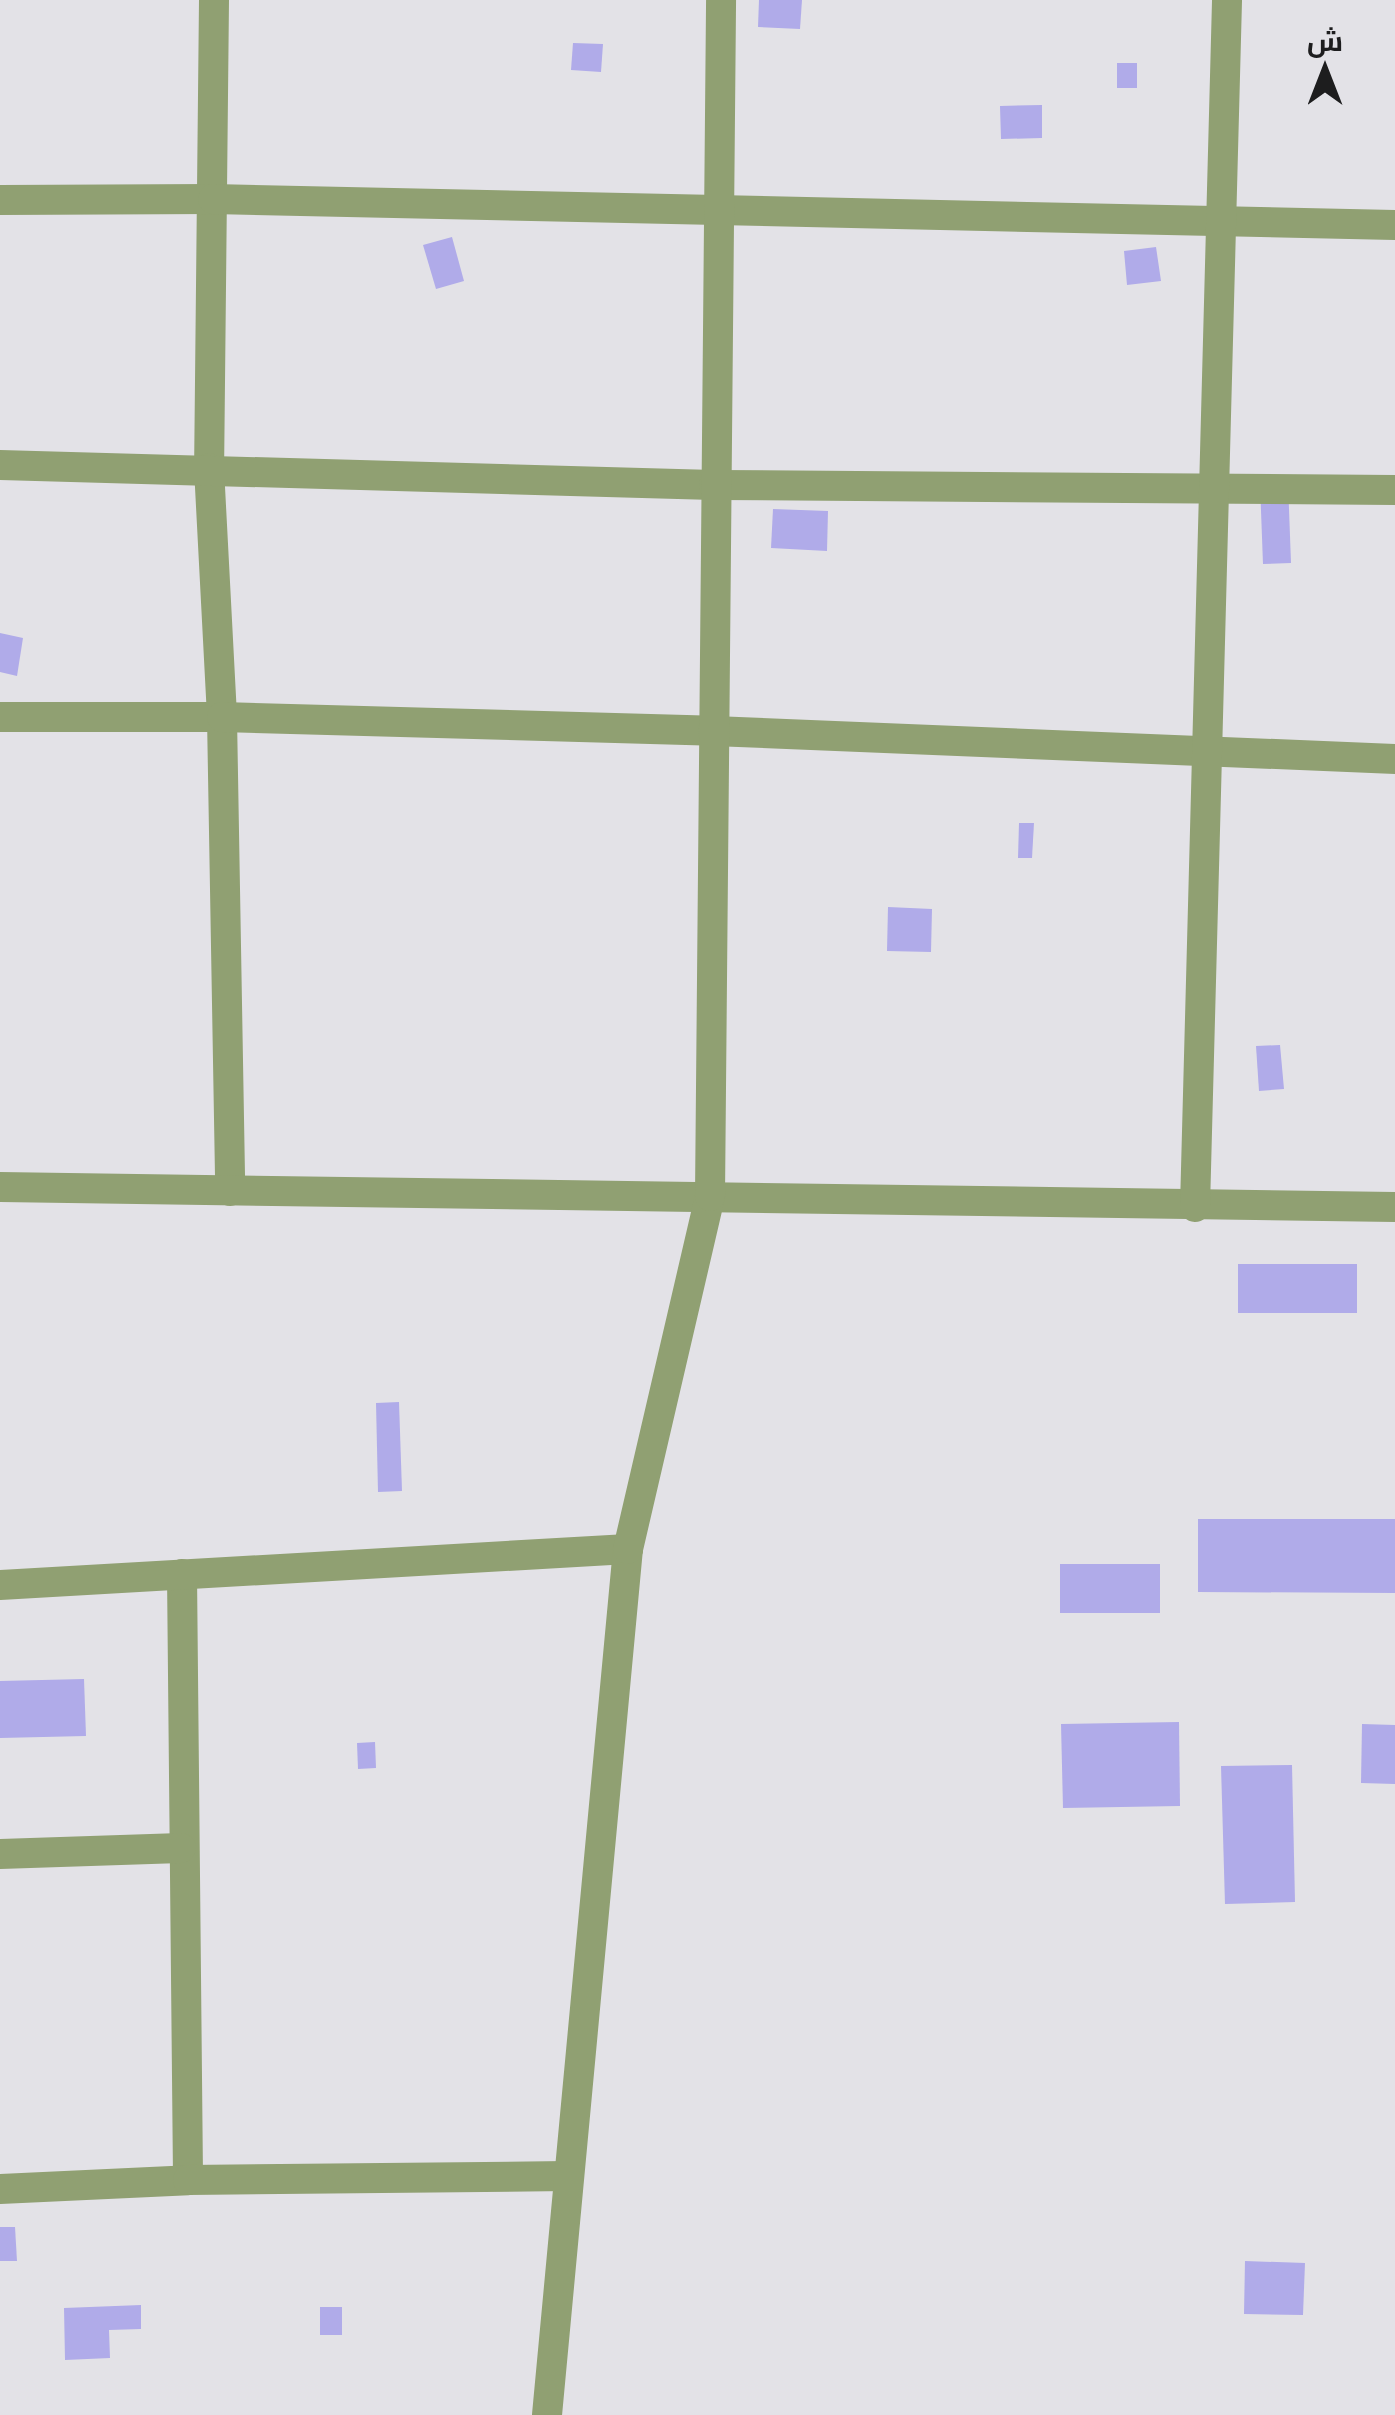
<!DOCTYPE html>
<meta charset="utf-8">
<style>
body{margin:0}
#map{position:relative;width:1395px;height:2415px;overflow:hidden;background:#e3e2e7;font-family:"Noto Sans",Cairo,sans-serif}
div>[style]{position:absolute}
.building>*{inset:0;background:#b0abe9}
.minor>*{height:30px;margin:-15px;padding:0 15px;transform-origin:15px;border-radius:15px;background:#90a072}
span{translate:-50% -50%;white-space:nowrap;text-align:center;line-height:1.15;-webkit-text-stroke:8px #e3e2e7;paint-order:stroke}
.north{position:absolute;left:1275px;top:20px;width:100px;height:100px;-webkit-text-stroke:8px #e3e2e7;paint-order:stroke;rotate:0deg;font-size:28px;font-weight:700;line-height:40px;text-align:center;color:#1d1d1e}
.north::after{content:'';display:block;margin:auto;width:35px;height:45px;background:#1d1d1e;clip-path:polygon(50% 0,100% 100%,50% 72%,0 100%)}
</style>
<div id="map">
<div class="building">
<div style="clip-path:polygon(759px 0,802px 0,800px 29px,758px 27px)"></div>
<div style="clip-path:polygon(573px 43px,603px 44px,601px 72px,571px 70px)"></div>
<div style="clip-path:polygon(1117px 63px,1137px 63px,1137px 88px,1117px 88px)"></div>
<div style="clip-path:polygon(1042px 105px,1042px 138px,1001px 139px,1000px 106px)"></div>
<div style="clip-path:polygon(452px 237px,464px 281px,436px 289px,423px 245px)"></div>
<div style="clip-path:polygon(1156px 247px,1161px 281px,1127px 285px,1124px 251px)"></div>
<div style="clip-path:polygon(1288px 482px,1291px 563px,1263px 564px,1260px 484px)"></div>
<div style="clip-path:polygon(773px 509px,828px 511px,827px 551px,771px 548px)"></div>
<div style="clip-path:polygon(0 633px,23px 638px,17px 676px,0 672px)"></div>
<div style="clip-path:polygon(1019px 823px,1034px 823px,1032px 858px,1018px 858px)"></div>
<div style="clip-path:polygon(888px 907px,932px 909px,931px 952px,887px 951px)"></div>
<div style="clip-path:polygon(1280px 1045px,1284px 1089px,1259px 1091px,1256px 1046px)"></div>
<div style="clip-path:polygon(1238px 1264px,1357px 1264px,1357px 1313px,1238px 1313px)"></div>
<div style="clip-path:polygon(399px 1402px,402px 1491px,378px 1492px,376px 1403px)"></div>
<div style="clip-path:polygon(1198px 1519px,1395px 1519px,1395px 1593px,1198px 1592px)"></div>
<div style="clip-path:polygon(1060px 1564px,1160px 1564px,1160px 1613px,1060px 1613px)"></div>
<div style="clip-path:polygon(84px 1679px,86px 1736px,0 1738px,0 1681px)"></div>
<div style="clip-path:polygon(1179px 1722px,1180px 1806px,1063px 1808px,1061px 1724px)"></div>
<div style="clip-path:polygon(1362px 1724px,1395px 1725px,1395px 1784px,1361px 1783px)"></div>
<div style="clip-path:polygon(375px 1742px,376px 1768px,358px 1769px,357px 1743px)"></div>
<div style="clip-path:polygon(1292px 1765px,1295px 1902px,1225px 1904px,1221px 1766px)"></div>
<div style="clip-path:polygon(0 2227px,15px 2227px,17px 2261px,0 2261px)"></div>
<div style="clip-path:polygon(1245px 2261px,1305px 2263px,1303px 2315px,1244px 2314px)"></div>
<div style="clip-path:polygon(141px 2305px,141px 2329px,109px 2330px,110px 2358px,65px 2360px,64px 2308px)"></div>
<div style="clip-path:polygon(320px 2307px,342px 2307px,342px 2335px,320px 2335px)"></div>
</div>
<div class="minor">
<div style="left:214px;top:0;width:468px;rotate:90.6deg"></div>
<div style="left:209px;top:468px;width:249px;rotate:87deg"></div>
<div style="left:222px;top:717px;width:474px;rotate:89deg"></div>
<div style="left:0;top:200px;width:213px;rotate:-0.3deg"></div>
<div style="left:213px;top:199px;width:1182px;rotate:1.26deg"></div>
<div style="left:0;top:465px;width:714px;rotate:1.6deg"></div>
<div style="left:714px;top:485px;width:681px;rotate:0.42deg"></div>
<div style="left:0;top:717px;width:222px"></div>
<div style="left:222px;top:717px;width:491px;rotate:1.6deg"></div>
<div style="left:713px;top:731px;width:683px;rotate:2.35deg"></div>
<div style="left:0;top:1187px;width:1395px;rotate:0.82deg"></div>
<div style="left:1195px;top:1207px;width:1207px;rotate:-88.48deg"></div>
<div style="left:182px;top:1574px;width:606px;rotate:89.43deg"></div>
<div style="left:0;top:1585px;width:629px;rotate:-3.28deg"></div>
<div style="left:0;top:1854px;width:181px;rotate:-1.9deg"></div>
<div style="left:0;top:2189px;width:188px;rotate:-2.7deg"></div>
<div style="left:188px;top:2180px;width:379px;rotate:-0.6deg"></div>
<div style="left:547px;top:2415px;width:870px;rotate:-84.66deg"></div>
<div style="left:628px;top:1549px;width:362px;rotate:-76.9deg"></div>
<div style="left:710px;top:1196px;width:1196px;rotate:-89.47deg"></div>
</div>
<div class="north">ش</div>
</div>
